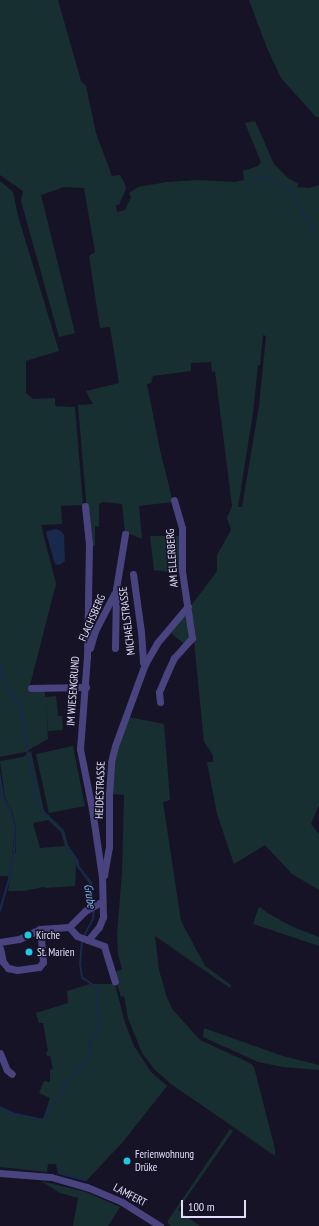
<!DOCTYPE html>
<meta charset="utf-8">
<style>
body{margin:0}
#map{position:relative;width:319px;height:1226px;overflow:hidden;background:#171326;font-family:"PT Sans Narrow",sans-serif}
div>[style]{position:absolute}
.green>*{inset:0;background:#172f30}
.water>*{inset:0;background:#182a4b}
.stream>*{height:1.5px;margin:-0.75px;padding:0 0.75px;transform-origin:0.75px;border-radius:0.75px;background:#182a4b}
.minor>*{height:7px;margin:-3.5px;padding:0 3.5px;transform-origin:3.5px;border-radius:3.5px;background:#49447f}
.dots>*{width:11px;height:11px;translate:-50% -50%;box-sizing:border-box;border:2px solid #171326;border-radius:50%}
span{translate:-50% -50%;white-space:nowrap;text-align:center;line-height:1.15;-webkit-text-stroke:3px #171326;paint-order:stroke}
.street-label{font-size:11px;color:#e1ddfb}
.poi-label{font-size:11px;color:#e1ddfb}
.left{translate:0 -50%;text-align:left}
.water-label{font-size:12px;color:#78b2ed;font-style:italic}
.scale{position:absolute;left:181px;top:1200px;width:65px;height:18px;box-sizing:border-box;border:2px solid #e1ddfb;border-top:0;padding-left:5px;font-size:12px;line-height:14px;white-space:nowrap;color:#e1ddfb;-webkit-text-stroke:3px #171326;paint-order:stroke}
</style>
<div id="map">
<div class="green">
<div style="clip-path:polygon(evenodd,0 0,58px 0,81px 81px,86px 86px,96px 133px,112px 176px,120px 175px,125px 184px,126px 189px,119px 205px,116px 205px,117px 212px,125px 210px,131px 197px,129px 193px,138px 187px,167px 182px,198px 180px,235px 182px,244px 180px,243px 171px,258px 166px,261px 162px,245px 123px,255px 121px,274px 164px,288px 178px,299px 184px,297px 187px,309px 188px,319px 185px,319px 805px,311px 824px,319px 834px,319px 890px,292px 874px,265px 845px,234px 864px,217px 814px,207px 762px,213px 762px,213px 755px,204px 742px,191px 611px,191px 606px,217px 571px,217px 555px,231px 530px,227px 518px,232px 506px,215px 371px,212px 372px,211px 362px,191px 363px,191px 371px,153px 376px,151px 383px,147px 384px,160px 450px,173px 502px,139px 506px,142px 539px,125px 532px,122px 504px,103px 502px,99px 504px,99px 527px,95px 526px,95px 546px,90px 546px,78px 405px,93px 404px,86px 391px,119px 383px,110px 327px,100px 328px,89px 256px,95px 252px,84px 188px,64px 187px,41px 195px,75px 333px,59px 337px,21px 201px,23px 191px,0 175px,0 0,263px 335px,266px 336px,259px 406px,242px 507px,238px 507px,253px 413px,258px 365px,260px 365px,263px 335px)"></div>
<div style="clip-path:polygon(249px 0,319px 0,319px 117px,316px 117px,281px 78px,267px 48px)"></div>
<div style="clip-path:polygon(0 181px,13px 192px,18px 216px,59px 351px,26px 361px,26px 393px,33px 399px,55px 398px,55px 406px,75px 407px,83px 505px,61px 506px,62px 524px,41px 525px,56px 584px,29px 689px,45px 689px,45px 697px,56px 696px,58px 716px,62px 716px,63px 730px,48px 731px,46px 700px,48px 739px,25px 752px,0 757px)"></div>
<div style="clip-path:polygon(150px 536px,180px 536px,179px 570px,169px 572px,154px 570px)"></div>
<div style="clip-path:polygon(183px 615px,188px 618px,189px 637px,184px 644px,169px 631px)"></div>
<div style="clip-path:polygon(128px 717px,164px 724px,170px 800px,163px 802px,181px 921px,205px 966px,231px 985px,230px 988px,155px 936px,159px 970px,167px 998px,173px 1010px,200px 1040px,250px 1063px,254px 1067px,275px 1149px,275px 1156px,171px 1084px,155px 1070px,142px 1053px,128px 1018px,124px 996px,121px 997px,114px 973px,122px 969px,118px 954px,117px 934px,122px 873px,124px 795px,111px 794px,113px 763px)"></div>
<div style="clip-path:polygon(73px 746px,85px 806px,49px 813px,36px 754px)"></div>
<div style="clip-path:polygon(evenodd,31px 751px,44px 811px,64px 830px,68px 845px,78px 860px,80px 867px,92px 882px,94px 902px,91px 903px,89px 883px,76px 865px,75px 886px,45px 888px,44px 887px,23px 891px,8px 891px,13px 857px,16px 851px,16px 828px,11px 808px,5px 798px,0 761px,23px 757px,31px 751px,48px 820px,61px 832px,65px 846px,40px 848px,33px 823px,48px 820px)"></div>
<div style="clip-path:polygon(0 780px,3px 799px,9px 809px,14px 828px,13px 848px,9px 876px,0 876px)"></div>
<div style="clip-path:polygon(260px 907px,269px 914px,293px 927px,319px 937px,319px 946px,253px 924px,258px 909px)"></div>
<div style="clip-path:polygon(90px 984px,115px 984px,125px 1023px,134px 1046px,151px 1072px,167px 1086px,122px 1143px,86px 1181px,58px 1174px,56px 1164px,48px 1164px,47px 1172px,0 1167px,0 1106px,15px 1113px,43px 1119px,50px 1098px,39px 1093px,44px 1081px,50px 1082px,50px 1070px,53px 1069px,50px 1056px,47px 1056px,46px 1052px,48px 1051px,43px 1023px,39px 1023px,36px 1013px,68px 1003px,67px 991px)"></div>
<div style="clip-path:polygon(204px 1028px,283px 1056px,319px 1065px,319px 1070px,283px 1067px,258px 1062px,203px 1037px)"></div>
<div style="clip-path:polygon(230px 1129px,233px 1131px,178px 1210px,200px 1226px,171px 1226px,167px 1222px)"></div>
<div style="clip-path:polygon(41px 1181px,86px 1192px,120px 1207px,108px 1226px,73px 1226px,78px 1198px,60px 1193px)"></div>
</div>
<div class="water">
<div style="clip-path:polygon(56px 529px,61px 531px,64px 535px,65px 561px,59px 565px,55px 564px,46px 533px,47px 531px)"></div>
</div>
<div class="stream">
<div style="left:253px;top:180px;width:11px;rotate:-10deg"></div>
<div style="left:264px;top:178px;width:12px;rotate:9deg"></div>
<div style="left:276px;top:180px;width:16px;rotate:35deg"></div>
<div style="left:289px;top:189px;width:49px;rotate:58.2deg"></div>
<div style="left:0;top:666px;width:20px;rotate:70deg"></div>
<div style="left:7px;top:685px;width:26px;rotate:58deg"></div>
<div style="left:21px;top:707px;width:24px;rotate:83deg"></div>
<div style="left:24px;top:731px;width:76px;rotate:79.4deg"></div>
<div style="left:38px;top:806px;width:35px;rotate:45deg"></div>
<div style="left:63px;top:831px;width:15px;rotate:74deg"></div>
<div style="left:67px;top:845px;width:19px;rotate:55deg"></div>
<div style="left:78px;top:861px;width:6px;rotate:81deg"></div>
<div style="left:79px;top:867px;width:19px;rotate:54deg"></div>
<div style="left:90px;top:882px;width:21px;rotate:82deg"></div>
<div style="left:0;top:774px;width:25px;rotate:81deg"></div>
<div style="left:4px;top:799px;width:11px;rotate:56deg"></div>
<div style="left:10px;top:808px;width:21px;rotate:76deg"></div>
<div style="left:15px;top:828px;width:20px;rotate:90deg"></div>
<div style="left:15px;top:848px;width:34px;rotate:100deg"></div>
<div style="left:9px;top:881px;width:33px;rotate:106deg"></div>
<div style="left:84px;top:936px;width:19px;rotate:-62deg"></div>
<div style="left:93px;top:919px;width:10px;rotate:-84deg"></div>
<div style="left:0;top:1108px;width:16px;rotate:22deg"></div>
<div style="left:15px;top:1114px;width:29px;rotate:12deg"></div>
<div style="left:43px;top:1120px;width:17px;rotate:-59deg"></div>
<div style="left:52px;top:1105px;width:13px;rotate:-45deg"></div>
<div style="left:61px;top:1096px;width:7px;rotate:-82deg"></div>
<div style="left:62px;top:1089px;width:36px;rotate:-48deg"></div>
<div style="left:86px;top:1062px;width:14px;rotate:-73deg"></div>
<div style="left:90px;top:1049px;width:8px;rotate:-97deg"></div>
<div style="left:89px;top:1041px;width:11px;rotate:-45deg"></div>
<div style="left:97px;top:1033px;width:13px;rotate:-77deg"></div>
<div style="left:100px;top:1020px;width:6px;rotate:-121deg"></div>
<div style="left:97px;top:1015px;width:27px;rotate:-90deg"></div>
<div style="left:97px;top:988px;width:18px;rotate:-146deg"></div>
<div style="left:82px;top:978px;width:14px;rotate:-98deg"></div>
<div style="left:80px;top:964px;width:24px;rotate:-85deg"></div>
<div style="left:59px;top:1163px;width:8px;rotate:83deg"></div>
<div style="left:60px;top:1171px;width:8px;rotate:30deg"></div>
<div style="left:67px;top:1175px;width:20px;rotate:15deg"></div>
</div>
<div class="minor">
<div style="left:85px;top:506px;width:37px;rotate:84deg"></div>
<div style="left:89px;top:543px;width:113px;rotate:91deg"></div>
<div style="left:87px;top:656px;width:93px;rotate:94.3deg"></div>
<div style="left:80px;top:749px;width:61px;rotate:78.7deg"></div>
<div style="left:92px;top:809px;width:69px;rotate:81.6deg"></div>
<div style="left:133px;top:574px;width:59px;rotate:82.1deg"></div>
<div style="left:141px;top:632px;width:30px;rotate:86deg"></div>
<div style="left:143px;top:662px;width:3px;rotate:45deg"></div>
<div style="left:90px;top:648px;width:18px;rotate:-74deg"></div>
<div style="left:95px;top:631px;width:42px;rotate:-62.8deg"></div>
<div style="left:115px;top:648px;width:59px;rotate:-89deg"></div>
<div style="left:116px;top:589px;width:56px;rotate:-80.7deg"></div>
<div style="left:31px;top:688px;width:55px;rotate:-1deg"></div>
<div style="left:160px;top:702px;width:10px;rotate:-96deg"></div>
<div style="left:159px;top:692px;width:21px;rotate:-67deg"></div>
<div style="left:167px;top:673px;width:17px;rotate:-65deg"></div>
<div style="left:174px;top:658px;width:27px;rotate:-48deg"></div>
<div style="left:192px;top:638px;width:68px;rotate:-98.5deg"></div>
<div style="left:182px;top:571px;width:43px;rotate:-90deg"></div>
<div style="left:182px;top:528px;width:29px;rotate:-106deg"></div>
<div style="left:69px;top:927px;width:12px;rotate:48deg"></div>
<div style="left:77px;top:936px;width:29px;rotate:20deg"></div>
<div style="left:104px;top:946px;width:37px;rotate:73deg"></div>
<div style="left:88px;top:940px;width:17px;rotate:-50deg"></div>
<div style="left:99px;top:927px;width:11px;rotate:-68deg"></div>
<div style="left:103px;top:917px;width:40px;rotate:-91.4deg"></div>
<div style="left:102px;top:877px;width:3px;rotate:-45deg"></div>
<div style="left:104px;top:875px;width:28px;rotate:-80deg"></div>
<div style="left:109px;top:847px;width:53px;rotate:-90deg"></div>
<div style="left:109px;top:794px;width:32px;rotate:-86deg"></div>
<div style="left:111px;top:762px;width:16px;rotate:-76deg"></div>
<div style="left:115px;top:746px;width:87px;rotate:-69.9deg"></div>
<div style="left:145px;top:664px;width:24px;rotate:-60deg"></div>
<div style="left:157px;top:643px;width:48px;rotate:-50deg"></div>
<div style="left:0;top:942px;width:19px;rotate:-9deg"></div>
<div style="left:19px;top:939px;width:23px;rotate:-25deg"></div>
<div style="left:40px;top:929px;width:29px;rotate:-4deg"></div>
<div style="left:69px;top:927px;width:23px;rotate:-45deg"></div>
<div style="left:85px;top:911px;width:18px;rotate:-29deg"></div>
<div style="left:0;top:948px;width:14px;rotate:78deg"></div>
<div style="left:3px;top:962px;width:8px;rotate:50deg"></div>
<div style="left:8px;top:968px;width:9px;rotate:13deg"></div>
<div style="left:17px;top:970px;width:22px;rotate:-8deg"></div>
<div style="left:39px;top:967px;width:6px;rotate:-51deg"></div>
<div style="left:43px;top:962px;width:33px;rotate:-95deg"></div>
<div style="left:0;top:1053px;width:18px;rotate:68deg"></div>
<div style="left:7px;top:1070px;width:6px;rotate:39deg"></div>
<div style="left:0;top:1173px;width:51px;rotate:4.5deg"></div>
<div style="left:51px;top:1177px;width:37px;rotate:16deg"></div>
<div style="left:87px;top:1187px;width:38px;rotate:23deg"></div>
<div style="left:122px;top:1202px;width:45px;rotate:32.3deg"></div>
</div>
<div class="dots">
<div style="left:28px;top:935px;background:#21c7e2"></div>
<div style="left:29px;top:952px;background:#21c7e2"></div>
<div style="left:127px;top:1161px;background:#21c7e2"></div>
</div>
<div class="street-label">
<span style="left:172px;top:558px;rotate:-94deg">AM ELLERBERG</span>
<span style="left:92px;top:618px;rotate:-66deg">FLACHSBERG</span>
<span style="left:127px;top:621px;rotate:-97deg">MICHAELSTRASSE</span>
<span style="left:73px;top:691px;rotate:-86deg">IM WIESENGRUND</span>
<span style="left:100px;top:790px;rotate:-88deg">HEIDESTRASSE</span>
<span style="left:130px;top:1195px;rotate:28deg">LAMFERT</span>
</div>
<div class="poi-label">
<span class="left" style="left:36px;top:935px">Kirche</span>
<span class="left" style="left:37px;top:952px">St. Marien</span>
<span class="left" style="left:135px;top:1161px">Ferienwohnung<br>Drüke</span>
</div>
<div class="water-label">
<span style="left:90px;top:896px;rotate:81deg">Grube</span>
</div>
<div class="scale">100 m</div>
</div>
